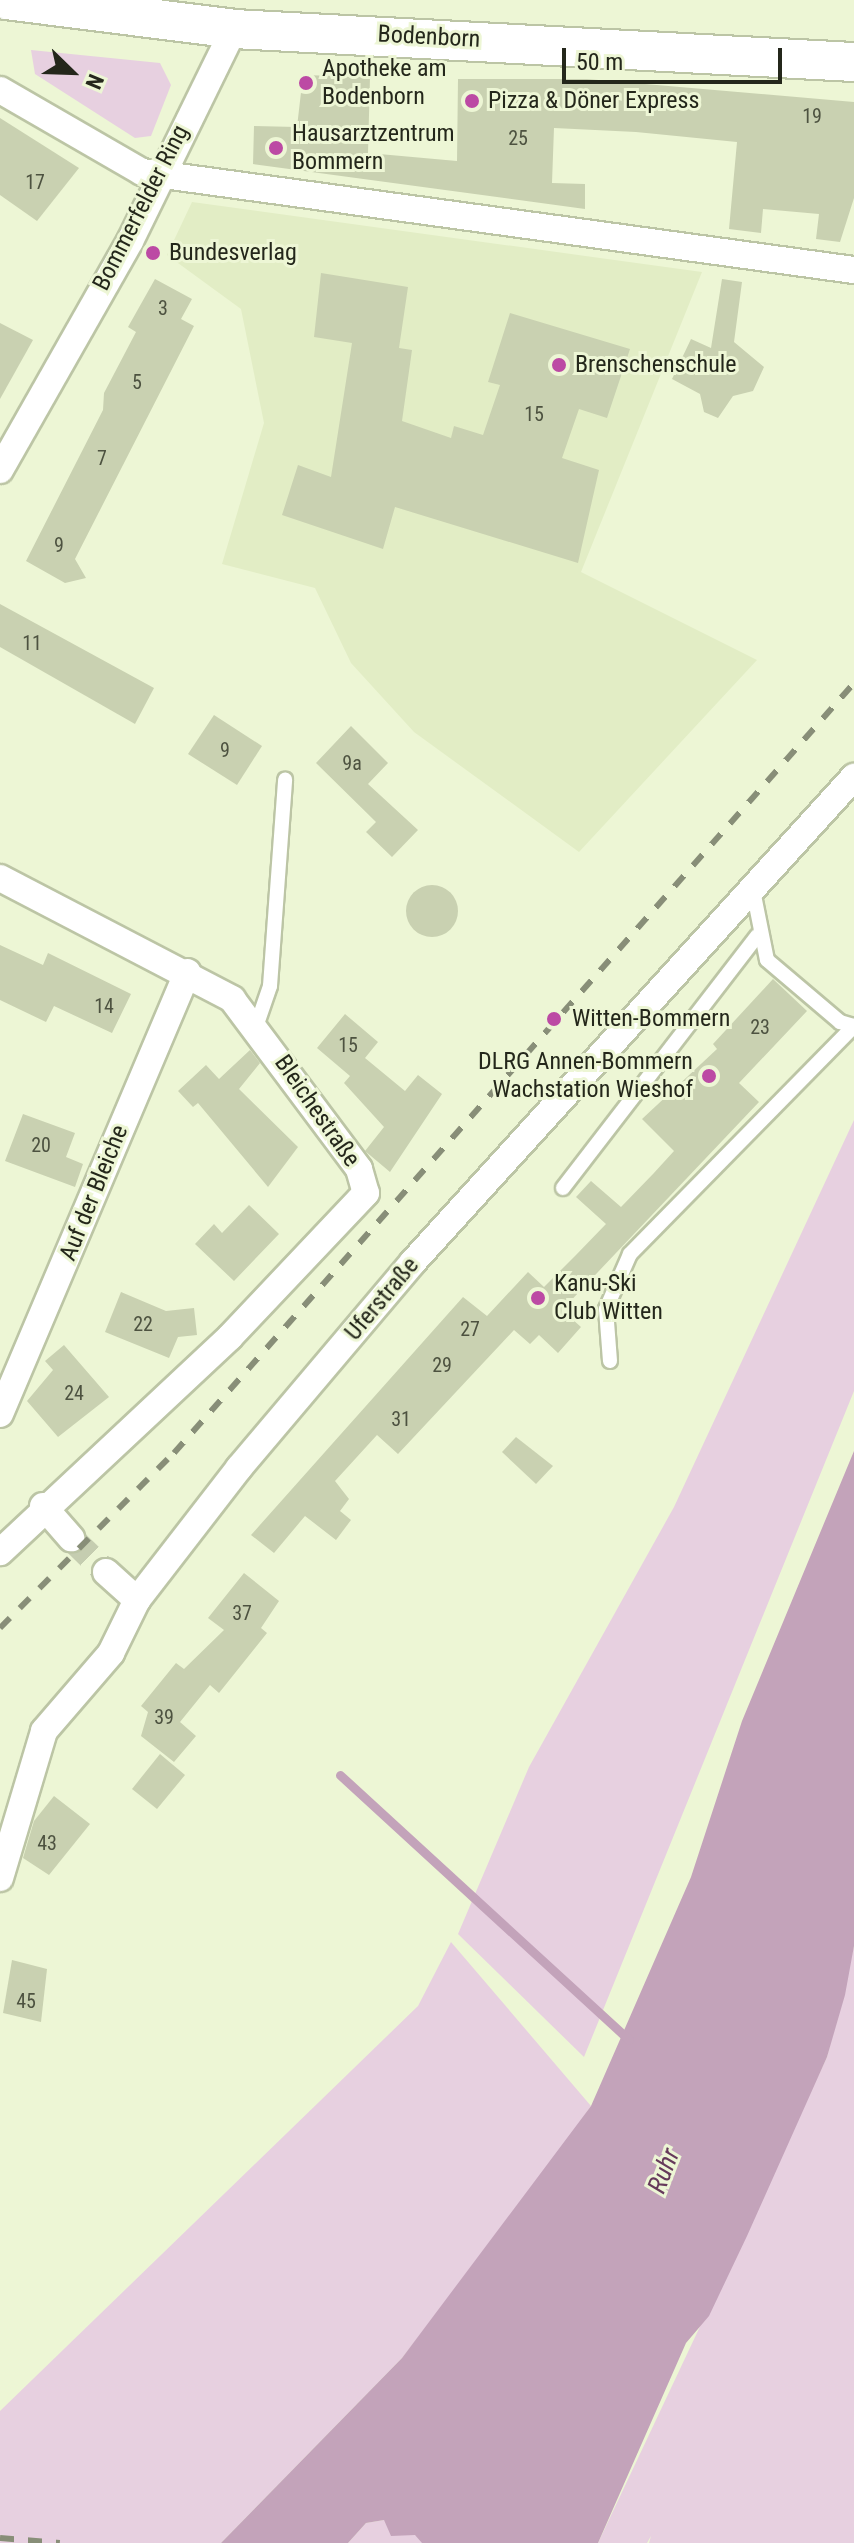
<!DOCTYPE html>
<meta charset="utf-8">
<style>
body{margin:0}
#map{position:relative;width:854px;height:2543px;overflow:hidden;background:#edf6d5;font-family:"Roboto Condensed",sans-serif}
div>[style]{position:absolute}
.built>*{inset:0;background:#e2edc5}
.green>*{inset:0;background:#e7d0e0}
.water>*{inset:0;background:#c3a3ba}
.stream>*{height:9px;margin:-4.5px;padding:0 4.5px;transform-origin:4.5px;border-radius:4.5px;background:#c3a3ba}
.building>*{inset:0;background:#c9d1b1}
.round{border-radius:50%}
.street-tunnel>*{height:26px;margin-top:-13px;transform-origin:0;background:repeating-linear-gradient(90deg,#c5cdb0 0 26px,transparent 0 39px)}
.roads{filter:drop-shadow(2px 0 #bcc5a5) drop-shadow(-2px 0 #bcc5a5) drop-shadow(0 2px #bcc5a5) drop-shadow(0 -2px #bcc5a5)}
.lane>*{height:14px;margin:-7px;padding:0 7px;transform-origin:7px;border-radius:7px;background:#fff}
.street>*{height:26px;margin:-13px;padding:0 13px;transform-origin:13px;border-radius:13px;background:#fff}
.secondary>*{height:38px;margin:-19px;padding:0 19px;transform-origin:19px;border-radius:19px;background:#fff}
.rail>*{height:6px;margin-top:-3px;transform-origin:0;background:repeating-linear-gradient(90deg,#888e78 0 14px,transparent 0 28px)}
.dots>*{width:22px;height:22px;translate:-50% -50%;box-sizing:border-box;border:4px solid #edf6d5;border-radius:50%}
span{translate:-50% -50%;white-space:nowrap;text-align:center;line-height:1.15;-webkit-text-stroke:6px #edf6d5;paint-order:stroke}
.number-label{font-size:20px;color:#4d5240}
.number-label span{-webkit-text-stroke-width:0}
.street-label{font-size:24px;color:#24271b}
.poi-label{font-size:24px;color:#24271b}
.left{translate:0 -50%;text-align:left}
.right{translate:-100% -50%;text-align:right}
.water-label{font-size:26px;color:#663a5b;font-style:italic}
.north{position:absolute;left:32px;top:32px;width:80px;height:80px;-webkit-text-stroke:6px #edf6d5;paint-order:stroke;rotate:113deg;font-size:22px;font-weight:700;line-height:32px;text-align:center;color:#24271b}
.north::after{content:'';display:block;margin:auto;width:28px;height:36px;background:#24271b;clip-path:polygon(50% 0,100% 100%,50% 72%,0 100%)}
.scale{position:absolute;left:562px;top:48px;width:220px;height:36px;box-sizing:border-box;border:4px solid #24271b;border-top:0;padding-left:10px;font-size:24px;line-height:28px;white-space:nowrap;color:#24271b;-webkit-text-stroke:6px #edf6d5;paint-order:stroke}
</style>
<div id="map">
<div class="built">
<div style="clip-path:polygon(192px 202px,702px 272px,581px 572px,757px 660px,579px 852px,414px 732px,351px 663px,315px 588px,222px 564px,264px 423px,241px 309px,167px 255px)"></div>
</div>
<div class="green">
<div style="clip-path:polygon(31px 50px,160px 63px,171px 85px,151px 136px,135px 138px,35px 74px)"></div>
<div style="clip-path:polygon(854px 1120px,854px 1391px,584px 2057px,458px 1934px,529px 1767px,674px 1507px)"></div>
<div style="clip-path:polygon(451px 1942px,591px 2106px,527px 2199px,402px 2358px,221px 2543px,0 2543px,0 2411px,418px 2006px)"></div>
<div style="clip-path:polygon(854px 1946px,854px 2543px,649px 2543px,651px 2536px,647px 2543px,598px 2543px,827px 2057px)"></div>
<div style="clip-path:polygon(384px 2520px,424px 2539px,422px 2543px,348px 2543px,366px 2523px)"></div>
</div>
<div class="water">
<div style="clip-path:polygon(854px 1451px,854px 1946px,845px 1995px,827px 2057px,747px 2236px,709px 2316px,686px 2343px,598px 2543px,422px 2543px,415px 2535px,391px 2536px,384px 2520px,366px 2523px,348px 2543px,221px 2543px,402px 2358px,591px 2106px,691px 1877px,742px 1721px)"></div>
</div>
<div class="stream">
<div style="left:340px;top:1775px;width:392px;rotate:42.5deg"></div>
</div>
<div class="building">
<div style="clip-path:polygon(303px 75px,370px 77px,368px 153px,457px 161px,458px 79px,587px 79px,854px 102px,854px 198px,840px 242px,816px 239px,819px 214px,763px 209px,761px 233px,729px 229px,737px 142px,636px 132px,554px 128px,552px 183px,585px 184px,585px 209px,253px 164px,254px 126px,297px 127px)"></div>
<div style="clip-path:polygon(0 118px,79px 168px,37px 221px,0 195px)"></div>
<div style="clip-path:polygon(321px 273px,408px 287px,399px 348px,412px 350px,402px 421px,451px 438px,454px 426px,483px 435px,500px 385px,488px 382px,510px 313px,630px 349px,607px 418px,579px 409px,562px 458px,599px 470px,578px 563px,395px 507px,383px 549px,282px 515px,298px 465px,331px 477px,352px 343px,314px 337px)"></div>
<div style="clip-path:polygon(155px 279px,192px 299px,181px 319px,194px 326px,75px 559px,86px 578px,65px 583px,26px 561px,103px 410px,104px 393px,136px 332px,128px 327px)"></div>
<div style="clip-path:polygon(722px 279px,742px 282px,734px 342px,764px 367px,753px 391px,733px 396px,718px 418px,704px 412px,700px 394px,672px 379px,691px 339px,711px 348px)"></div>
<div style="clip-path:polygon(0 323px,33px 340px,0 399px)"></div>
<div style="clip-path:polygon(0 604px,154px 688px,135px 724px,0 647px)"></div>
<div style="clip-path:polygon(214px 715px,262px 746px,237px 785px,188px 754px)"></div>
<div style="clip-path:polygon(351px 726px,388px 763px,368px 784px,418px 830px,392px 857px,366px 832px,376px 822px,316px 763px)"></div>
<div class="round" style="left:406px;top:885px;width:52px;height:52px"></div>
<div style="clip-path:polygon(0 945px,43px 965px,48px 953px,131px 994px,112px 1033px,54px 1006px,46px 1022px,0 1000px)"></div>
<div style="clip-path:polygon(773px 979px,807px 1011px,739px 1083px,759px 1102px,562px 1310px,581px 1327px,558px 1353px,539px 1335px,530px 1344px,514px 1330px,398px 1454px,377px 1435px,335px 1481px,349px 1499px,340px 1511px,351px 1520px,336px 1540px,305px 1516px,274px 1553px,251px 1535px,463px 1297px,487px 1316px,528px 1272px,544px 1287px,575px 1256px,606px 1224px,576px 1197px,591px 1181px,621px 1207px,653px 1174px,674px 1151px,642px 1119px,717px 1049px,713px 1044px)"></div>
<div style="clip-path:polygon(345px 1014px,378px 1042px,365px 1058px,405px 1091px,418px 1075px,442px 1094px,390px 1172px,365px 1151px,384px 1127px,344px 1083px,350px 1076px,317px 1048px)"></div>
<div style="clip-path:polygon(250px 1050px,260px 1063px,239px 1089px,298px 1147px,268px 1187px,198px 1103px,193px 1107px,178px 1091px,206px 1065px,219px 1079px)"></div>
<div style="clip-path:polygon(23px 1114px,75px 1133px,66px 1157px,83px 1164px,75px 1187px,5px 1161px)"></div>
<div style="clip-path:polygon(249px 1205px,279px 1234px,234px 1281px,195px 1244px,214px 1224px,222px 1233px)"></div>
<div style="clip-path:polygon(121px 1292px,166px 1311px,194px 1308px,197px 1335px,178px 1337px,169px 1358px,105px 1332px)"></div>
<div style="clip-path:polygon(64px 1345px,109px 1397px,58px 1437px,27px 1401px,53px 1370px,45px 1361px)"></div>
<div style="clip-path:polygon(516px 1437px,553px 1466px,536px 1484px,502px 1452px)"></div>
<div style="clip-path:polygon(244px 1573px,279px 1601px,261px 1628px,267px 1633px,219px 1693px,210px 1685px,180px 1722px,196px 1736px,174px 1762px,141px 1736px,148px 1712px,141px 1706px,176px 1663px,184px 1669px,224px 1630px,208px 1618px)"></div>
<div style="clip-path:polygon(160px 1754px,185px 1775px,157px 1809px,132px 1789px)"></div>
<div style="clip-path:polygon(54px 1796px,90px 1824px,49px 1875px,23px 1858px,34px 1821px)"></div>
<div style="clip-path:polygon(12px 1960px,47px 1969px,41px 2022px,3px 2013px)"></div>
</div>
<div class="street-tunnel">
<div style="left:71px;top:1538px;width:49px;rotate:44.2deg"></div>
</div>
<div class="roads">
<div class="lane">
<div style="left:753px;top:890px;width:71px;rotate:78.7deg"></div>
<div style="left:767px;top:960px;width:96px;rotate:40.3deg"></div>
<div style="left:840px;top:1022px;width:15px;rotate:16deg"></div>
<div style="left:257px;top:1024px;width:40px;rotate:-71.1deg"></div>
<div style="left:270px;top:986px;width:207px;rotate:-85.8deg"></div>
<div style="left:563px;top:1188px;width:318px;rotate:-52.4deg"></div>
<div style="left:610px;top:1361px;width:52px;rotate:-94.4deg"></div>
<div style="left:606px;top:1309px;width:60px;rotate:-66.4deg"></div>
<div style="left:630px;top:1254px;width:320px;rotate:-45.5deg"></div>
</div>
<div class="street">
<div style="left:0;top:90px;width:164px;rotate:30deg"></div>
<div style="left:142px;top:172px;width:719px;rotate:7.84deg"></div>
<div style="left:0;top:470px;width:263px;rotate:-60.4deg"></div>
<div style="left:130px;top:241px;width:236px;rotate:-63.9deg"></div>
<div style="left:0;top:878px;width:262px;rotate:27.5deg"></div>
<div style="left:232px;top:999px;width:212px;rotate:53.2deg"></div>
<div style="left:359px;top:1169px;width:25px;rotate:74deg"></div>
<div style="left:366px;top:1193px;width:198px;rotate:133.4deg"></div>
<div style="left:230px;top:1337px;width:315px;rotate:136.9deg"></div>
<div style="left:0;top:1414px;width:480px;rotate:-67deg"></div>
<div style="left:43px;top:1506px;width:43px;rotate:48.8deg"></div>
<div style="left:106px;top:1572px;width:42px;rotate:42.1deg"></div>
<div style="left:0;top:1878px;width:153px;rotate:-73.3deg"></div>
<div style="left:44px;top:1731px;width:103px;rotate:-49.3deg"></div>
<div style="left:111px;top:1653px;width:59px;rotate:-63.9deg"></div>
<div style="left:137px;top:1600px;width:167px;rotate:-52.3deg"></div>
<div style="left:239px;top:1468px;width:270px;rotate:-49.8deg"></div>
<div style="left:413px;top:1262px;width:656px;rotate:-47.72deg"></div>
</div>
<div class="secondary">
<div style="left:6px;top:0;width:230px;rotate:7.2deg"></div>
<div style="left:234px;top:29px;width:621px;rotate:3.05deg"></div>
</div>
</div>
<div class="rail">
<div style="left:0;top:1628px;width:247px;rotate:-45.2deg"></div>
<div style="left:174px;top:1453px;width:1027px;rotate:-48.55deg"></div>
<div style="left:0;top:2538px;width:60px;rotate:4.8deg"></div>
</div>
<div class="dots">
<div style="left:306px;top:83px;background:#bc4aa4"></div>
<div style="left:472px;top:101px;background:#bc4aa4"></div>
<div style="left:276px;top:148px;background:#bc4aa4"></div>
<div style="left:153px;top:253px;background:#bc4aa4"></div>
<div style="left:559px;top:365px;background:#bc4aa4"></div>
<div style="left:554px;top:1019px;background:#bc4aa4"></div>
<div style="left:709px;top:1076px;background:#bc4aa4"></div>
<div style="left:538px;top:1298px;background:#bc4aa4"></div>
</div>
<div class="number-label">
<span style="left:812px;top:116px">19</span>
<span style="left:518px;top:138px">25</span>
<span style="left:35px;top:182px">17</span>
<span style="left:163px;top:308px">3</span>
<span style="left:137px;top:382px">5</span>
<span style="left:534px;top:414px">15</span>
<span style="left:102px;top:458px">7</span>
<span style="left:59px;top:545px">9</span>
<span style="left:32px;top:643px">11</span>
<span style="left:225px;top:750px">9</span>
<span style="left:352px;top:763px">9a</span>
<span style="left:104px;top:1006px">14</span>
<span style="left:760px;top:1027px">23</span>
<span style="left:348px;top:1045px">15</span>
<span style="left:41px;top:1145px">20</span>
<span style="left:143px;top:1324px">22</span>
<span style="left:470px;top:1329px">27</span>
<span style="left:442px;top:1365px">29</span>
<span style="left:74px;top:1393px">24</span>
<span style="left:401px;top:1419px">31</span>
<span style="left:242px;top:1613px">37</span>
<span style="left:164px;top:1717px">39</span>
<span style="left:47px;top:1843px">43</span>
<span style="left:26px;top:2001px">45</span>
</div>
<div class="street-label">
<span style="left:429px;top:37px;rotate:3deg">Bodenborn</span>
<span style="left:141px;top:208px;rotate:-63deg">Bommerfelder Ring</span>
<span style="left:317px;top:1111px;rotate:55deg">Bleichestraße</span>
<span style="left:94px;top:1193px;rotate:-68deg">Auf der Bleiche</span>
<span style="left:382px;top:1299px;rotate:-50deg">Uferstraße</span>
</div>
<div class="poi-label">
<span class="left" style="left:322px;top:83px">Apotheke am<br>Bodenborn</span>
<span class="left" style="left:488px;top:101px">Pizza &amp; Döner Express</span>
<span class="left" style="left:292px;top:148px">Hausarztzentrum<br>Bommern</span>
<span class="left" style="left:169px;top:253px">Bundesverlag</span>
<span class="left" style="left:575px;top:365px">Brenschenschule</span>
<span class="left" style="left:572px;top:1019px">Witten-Bommern</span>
<span class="right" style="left:693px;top:1076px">DLRG Annen-Bommern<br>Wachstation Wieshof</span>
<span class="left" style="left:554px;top:1298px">Kanu-Ski<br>Club Witten</span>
</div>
<div class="water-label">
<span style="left:664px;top:2171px;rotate:-69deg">Ruhr</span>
</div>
<div class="north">N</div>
<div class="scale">50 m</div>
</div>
